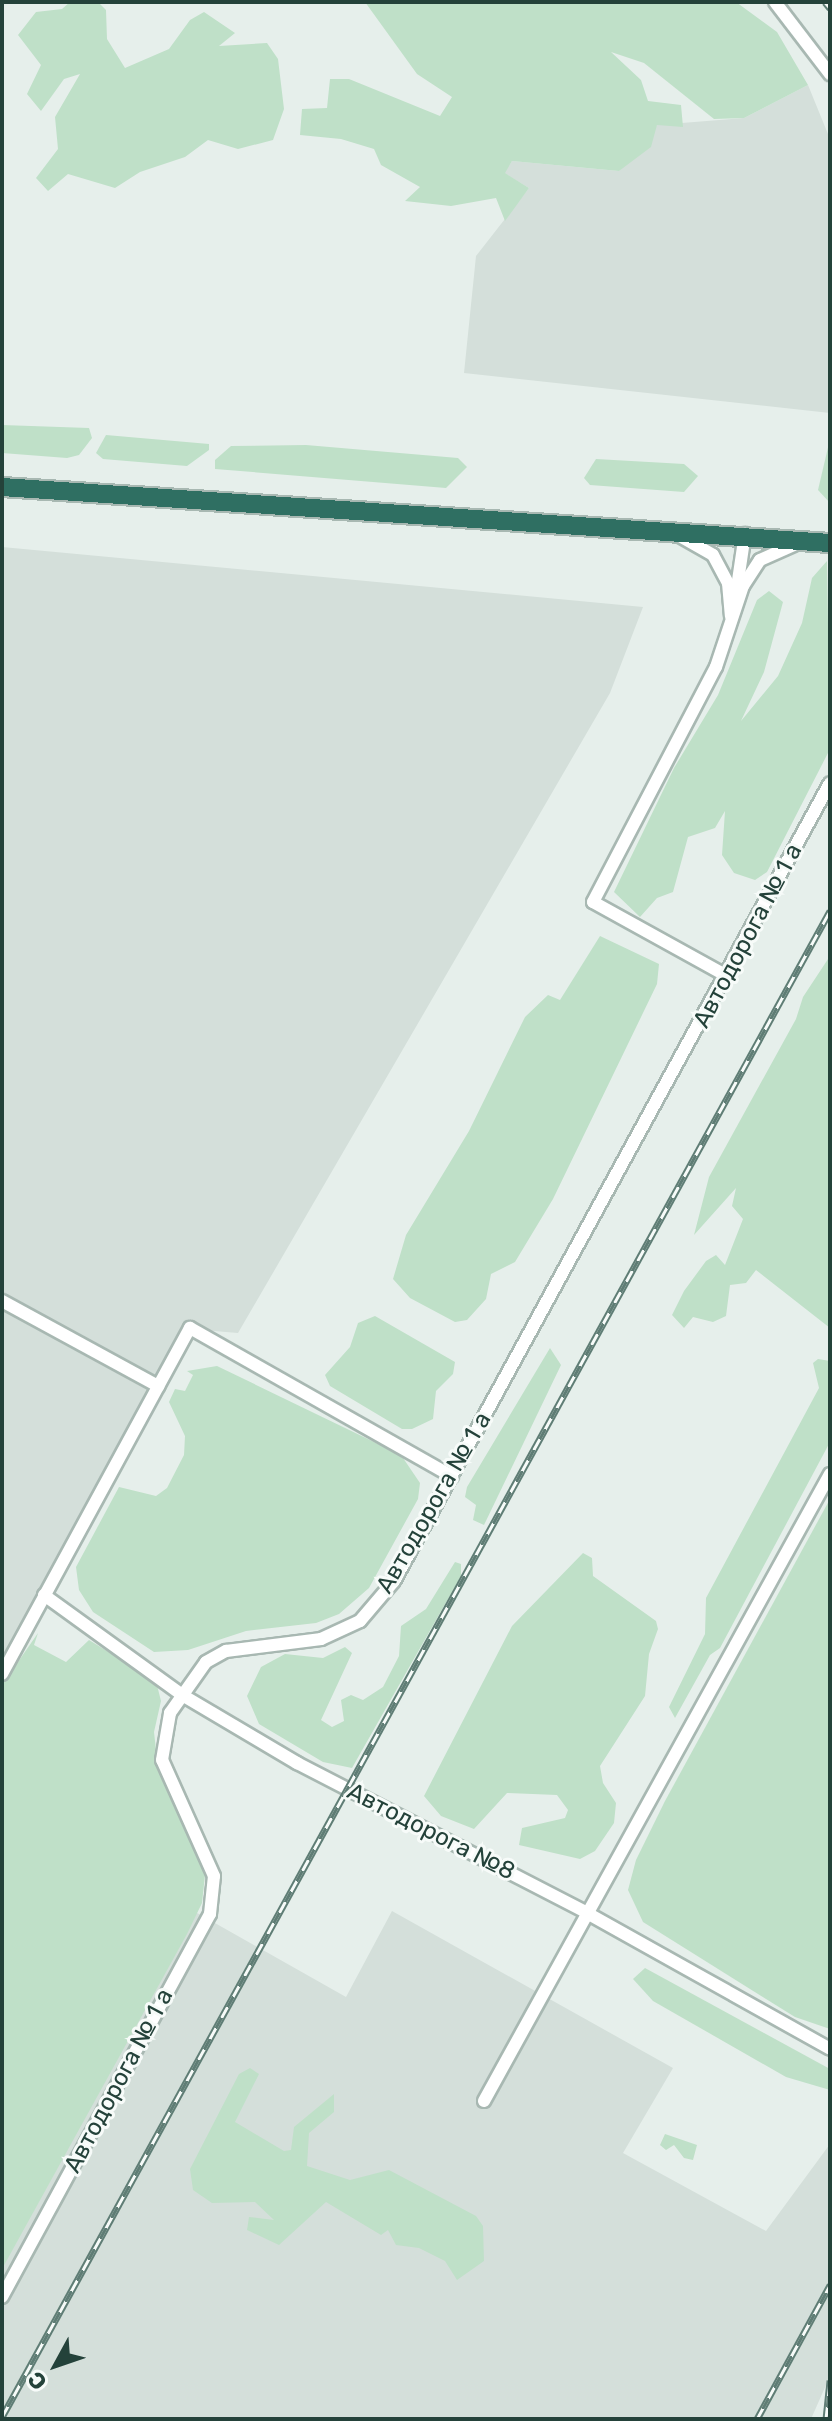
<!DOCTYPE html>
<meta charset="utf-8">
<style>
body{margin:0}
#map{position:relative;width:832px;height:2421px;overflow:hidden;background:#e6efeb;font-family:Rubik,sans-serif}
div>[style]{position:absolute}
.built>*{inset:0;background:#d4dfda}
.green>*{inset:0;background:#bfe0c8}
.roads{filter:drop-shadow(2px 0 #a8b8b2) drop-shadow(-2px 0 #a8b8b2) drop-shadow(0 2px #a8b8b2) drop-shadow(0 -2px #a8b8b2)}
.minor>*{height:12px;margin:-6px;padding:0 6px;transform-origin:6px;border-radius:6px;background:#fff}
.highway>*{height:18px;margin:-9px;padding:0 9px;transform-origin:9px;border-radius:9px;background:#2f6f62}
.rail>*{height:7px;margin-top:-3.5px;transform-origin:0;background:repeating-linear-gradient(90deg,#f7fbf9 0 12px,#5f7d75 0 24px);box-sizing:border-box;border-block:2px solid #5f7d75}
span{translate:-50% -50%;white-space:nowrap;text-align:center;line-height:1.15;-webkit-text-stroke:6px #f7fbf9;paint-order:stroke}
.street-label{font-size:24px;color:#24423a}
.frame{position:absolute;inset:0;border:4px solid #24423a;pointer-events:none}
.north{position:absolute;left:16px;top:2325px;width:80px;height:80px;-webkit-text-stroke:6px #f7fbf9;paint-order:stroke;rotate:230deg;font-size:22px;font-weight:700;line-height:32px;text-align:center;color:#24423a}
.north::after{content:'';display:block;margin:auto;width:28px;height:36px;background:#24423a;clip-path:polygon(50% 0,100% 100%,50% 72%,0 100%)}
</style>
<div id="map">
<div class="built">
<div style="clip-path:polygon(808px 85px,830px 139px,830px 413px,464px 373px,476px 256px,529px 188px,504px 173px,512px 161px,619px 171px,657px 125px,744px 118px)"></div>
<div style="clip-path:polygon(2px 547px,643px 607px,610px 693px,238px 1333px,190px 1329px,2px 1682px)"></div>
<div style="clip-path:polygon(176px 1901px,346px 1997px,392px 1911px,673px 2068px,623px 2153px,766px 2231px,830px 2144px,830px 2376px,811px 2419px,2px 2419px,2px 2219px)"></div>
</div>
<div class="green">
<div style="clip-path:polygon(70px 2px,98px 2px,106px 10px,107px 39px,125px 68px,169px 49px,190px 20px,204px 12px,235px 33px,219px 46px,267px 43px,278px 59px,284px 109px,273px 140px,238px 149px,208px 140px,185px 157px,140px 172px,115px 188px,68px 174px,48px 191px,36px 178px,58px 149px,55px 117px,80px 74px,64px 79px,41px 111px,27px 94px,41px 65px,18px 35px,36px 12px,62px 9px)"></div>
<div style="clip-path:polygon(365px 2px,736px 2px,777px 32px,808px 85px,744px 118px,714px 119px,644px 63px,611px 52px,641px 80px,648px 101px,681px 105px,683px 127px,657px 125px,651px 147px,619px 171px,512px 161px,505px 173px,529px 188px,505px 221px,496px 198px,451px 206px,405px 201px,420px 187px,381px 165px,374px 149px,341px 139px,300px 135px,302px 109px,327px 108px,330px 79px,349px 79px,440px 116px,452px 97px,417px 74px)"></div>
<div style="clip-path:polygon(2px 425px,89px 428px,92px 438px,79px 455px,67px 458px,2px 453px)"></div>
<div style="clip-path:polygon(106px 435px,209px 444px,209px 450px,187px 466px,103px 459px,96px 453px)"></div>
<div style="clip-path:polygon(830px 439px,830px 503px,818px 490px)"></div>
<div style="clip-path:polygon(306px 445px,458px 458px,467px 467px,446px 488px,215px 469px,215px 460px,231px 446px)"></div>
<div style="clip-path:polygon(596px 459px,684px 464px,698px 476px,684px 492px,590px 485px,584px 478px)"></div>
<div style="clip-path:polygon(827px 561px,830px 749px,767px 872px,755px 880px,734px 873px,722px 855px,725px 811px,715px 828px,688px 837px,673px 892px,657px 898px,640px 917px,614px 892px,674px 768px,718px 695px,757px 600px,769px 591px,783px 602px,764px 672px,741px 721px,778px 676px,802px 623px,812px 578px)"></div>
<div style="clip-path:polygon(600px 936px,659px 964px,657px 984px,553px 1199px,515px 1262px,491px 1274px,486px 1299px,467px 1320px,455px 1322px,410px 1298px,393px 1279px,406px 1235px,469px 1131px,525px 1017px,548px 995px,560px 1000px)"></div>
<div style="clip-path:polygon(830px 956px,830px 1328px,756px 1270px,746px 1283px,730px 1285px,726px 1316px,713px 1322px,693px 1317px,684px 1328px,672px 1315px,684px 1291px,706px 1261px,716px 1255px,725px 1265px,743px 1219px,732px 1206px,736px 1188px,694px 1235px,709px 1177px,796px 1019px,803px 997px)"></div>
<div style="clip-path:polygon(375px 1316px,455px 1362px,453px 1374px,436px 1391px,433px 1419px,412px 1429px,402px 1429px,330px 1386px,325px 1375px,350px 1347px,358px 1323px)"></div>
<div style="clip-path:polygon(550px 1348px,561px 1365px,484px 1525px,473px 1520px,476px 1505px,465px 1497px,467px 1487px)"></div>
<div style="clip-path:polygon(818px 1359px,830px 1361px,830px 1442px,720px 1648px,710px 1655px,675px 1718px,669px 1707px,705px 1634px,706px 1598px,819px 1388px,813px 1363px)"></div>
<div style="clip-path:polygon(217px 1366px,401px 1455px,420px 1483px,418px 1499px,369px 1588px,339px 1614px,316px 1623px,246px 1631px,188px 1650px,154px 1652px,93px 1612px,79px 1590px,76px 1567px,119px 1487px,156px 1496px,167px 1488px,184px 1455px,185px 1436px,169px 1402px,175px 1389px,185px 1391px,193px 1375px,187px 1371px)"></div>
<div style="clip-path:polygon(830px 1499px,830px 2029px,795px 2017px,643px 1922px,628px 1890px,636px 1860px,665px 1801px)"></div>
<div style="clip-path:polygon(583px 1553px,592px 1558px,593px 1576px,656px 1621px,658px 1629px,649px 1654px,645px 1696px,600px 1766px,603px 1783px,616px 1803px,614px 1823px,595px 1851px,580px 1859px,519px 1845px,522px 1828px,565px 1818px,568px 1810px,557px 1795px,507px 1793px,474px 1829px,441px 1816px,424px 1796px,512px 1626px)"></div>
<div style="clip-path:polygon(455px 1562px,461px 1564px,461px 1576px,352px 1768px,323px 1762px,259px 1724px,247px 1696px,261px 1667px,285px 1654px,323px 1658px,345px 1647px,352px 1653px,321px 1720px,332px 1727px,344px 1721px,341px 1700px,351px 1695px,363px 1700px,383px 1687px,399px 1656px,401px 1626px,426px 1609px)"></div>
<div style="clip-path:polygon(38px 1633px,34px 1645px,66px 1662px,89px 1640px,156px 1681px,161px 1701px,154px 1732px,158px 1768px,206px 1866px,202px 1903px,187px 1934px,2px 2269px,2px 1685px)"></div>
<div style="clip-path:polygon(645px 1968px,830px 2069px,830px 2090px,786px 2077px,653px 2001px,633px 1979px)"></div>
<div style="clip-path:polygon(250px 2068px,259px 2074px,235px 2122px,284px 2151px,291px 2150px,294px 2127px,334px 2094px,334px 2112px,309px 2133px,307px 2166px,350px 2180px,389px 2170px,476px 2216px,483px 2226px,484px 2261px,457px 2280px,445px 2261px,419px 2248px,396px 2245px,388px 2230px,381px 2235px,326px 2202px,279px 2245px,247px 2230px,249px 2217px,274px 2220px,255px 2202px,212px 2203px,193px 2190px,190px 2169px,239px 2074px)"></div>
<div style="clip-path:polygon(665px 2134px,697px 2145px,693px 2160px,684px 2158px,674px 2145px,666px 2150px,660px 2145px)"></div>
</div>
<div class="roads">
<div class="minor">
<div style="left:775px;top:2px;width:91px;rotate:52.6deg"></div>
<div style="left:678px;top:535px;width:40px;rotate:29.7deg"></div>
<div style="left:713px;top:555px;width:32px;rotate:62deg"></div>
<div style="left:728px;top:583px;width:33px;rotate:85deg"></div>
<div style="left:736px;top:594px;width:61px;rotate:-81.5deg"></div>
<div style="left:727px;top:976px;width:153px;rotate:-151.1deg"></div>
<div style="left:593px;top:902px;width:265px;rotate:-62.4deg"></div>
<div style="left:716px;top:667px;width:85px;rotate:-71.6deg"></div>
<div style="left:743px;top:586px;width:31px;rotate:-57deg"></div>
<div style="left:760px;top:560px;width:37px;rotate:-24deg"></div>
<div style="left:2px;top:1301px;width:178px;rotate:28.6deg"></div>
<div style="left:44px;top:1595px;width:170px;rotate:35.9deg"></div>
<div style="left:182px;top:1695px;width:134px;rotate:30.6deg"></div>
<div style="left:297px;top:1763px;width:326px;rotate:27.3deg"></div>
<div style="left:587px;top:1913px;width:278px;rotate:29.2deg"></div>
<div style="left:2px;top:1674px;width:394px;rotate:-61.5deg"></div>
<div style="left:190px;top:1328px;width:301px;rotate:29.5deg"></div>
<div style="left:484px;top:2101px;width:716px;rotate:-61.11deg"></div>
<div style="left:2px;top:2297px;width:436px;rotate:-61.5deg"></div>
<div style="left:210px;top:1914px;width:38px;rotate:-84deg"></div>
<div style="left:214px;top:1876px;width:127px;rotate:-114.1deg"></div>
<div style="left:162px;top:1760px;width:48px;rotate:-80.3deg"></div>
<div style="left:170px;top:1713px;width:62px;rotate:-54.8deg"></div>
<div style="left:206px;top:1662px;width:23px;rotate:-29deg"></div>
<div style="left:226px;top:1651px;width:96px;rotate:-7.2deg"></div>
<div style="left:321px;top:1639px;width:43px;rotate:-24.8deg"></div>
<div style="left:360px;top:1621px;width:52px;rotate:-49.6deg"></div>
<div style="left:394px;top:1581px;width:909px;rotate:-61.35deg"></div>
</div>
<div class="highway">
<div style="left:2px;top:487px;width:830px;rotate:3.87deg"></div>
</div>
</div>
<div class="rail">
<div style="left:825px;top:2px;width:8px;rotate:50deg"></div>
<div style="left:2px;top:2417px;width:1719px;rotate:-61.2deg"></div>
<div style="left:757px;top:2419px;width:153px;rotate:-61.4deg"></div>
<div style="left:826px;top:2419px;width:39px;rotate:-84deg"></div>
</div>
<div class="street-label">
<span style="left:748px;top:936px;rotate:-62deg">Автодорога № 1 а</span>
<span style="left:434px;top:1503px;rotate:-60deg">Автодорога № 1 а</span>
<span style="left:431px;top:1832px;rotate:27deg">Автодорога №8</span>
<span style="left:119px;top:2081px;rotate:-62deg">Автодорога № 1 а</span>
</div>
<div class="frame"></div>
<div class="north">С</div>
</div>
